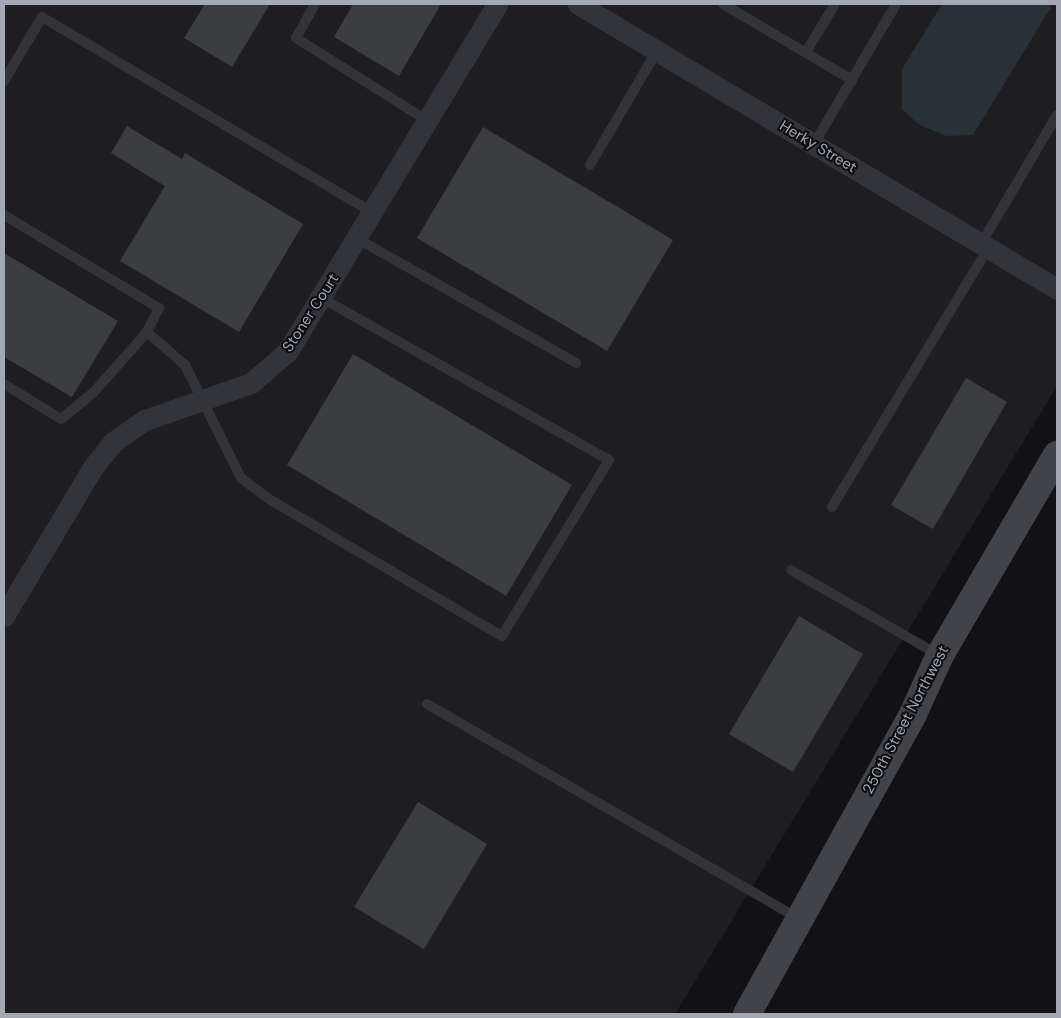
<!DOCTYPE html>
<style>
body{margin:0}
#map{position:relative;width:1061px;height:1018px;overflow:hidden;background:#121214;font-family:"DM Sans",sans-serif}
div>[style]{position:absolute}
.built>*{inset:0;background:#1e1e21}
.water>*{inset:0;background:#283038}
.building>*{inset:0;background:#3c3d41}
.lane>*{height:10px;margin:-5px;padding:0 5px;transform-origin:5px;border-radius:5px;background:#333439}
.street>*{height:21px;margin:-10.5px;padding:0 10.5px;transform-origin:10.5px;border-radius:10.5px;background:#333439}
.secondary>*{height:28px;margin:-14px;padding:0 14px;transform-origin:14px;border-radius:14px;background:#414349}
span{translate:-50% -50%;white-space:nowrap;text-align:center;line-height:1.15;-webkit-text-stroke:4px #0d0d0f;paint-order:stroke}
.street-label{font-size:15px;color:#a3a8b5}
.frame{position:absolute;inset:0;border:5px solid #a3a8b5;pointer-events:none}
</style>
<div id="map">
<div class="built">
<div style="clip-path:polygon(4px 4px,1057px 4px,1057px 386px,675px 1014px,4px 1014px)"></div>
</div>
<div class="water">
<div style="clip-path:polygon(942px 4px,1053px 4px,973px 135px,946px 136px,918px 124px,902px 109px,902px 69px)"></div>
</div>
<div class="building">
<div style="clip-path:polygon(205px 4px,270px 4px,232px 67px,184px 38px)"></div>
<div style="clip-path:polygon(353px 4px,441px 4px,399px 76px,334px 37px)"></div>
<div style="clip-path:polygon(127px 126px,182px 159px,185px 153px,303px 224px,239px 332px,120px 261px,165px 186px,111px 153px)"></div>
<div style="clip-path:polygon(483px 127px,673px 240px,607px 351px,417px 238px)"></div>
<div style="clip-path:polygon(4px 253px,118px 321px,72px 397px,4px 357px)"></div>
<div style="clip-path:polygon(353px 354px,572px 485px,506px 596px,287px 465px)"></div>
<div style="clip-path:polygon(966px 378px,1007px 402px,933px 529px,891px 505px)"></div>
<div style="clip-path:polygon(799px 616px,863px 654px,793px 772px,729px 734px)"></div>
<div style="clip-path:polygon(418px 802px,487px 844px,424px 949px,354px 907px)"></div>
</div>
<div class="lane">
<div style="left:315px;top:4px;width:39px;rotate:119deg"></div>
<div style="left:296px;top:38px;width:156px;rotate:32.2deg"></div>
<div style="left:723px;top:4px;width:150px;rotate:30.5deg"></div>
<div style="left:806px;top:52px;width:56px;rotate:-58.9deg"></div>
<div style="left:4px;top:81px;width:74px;rotate:-59.3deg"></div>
<div style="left:42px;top:17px;width:385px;rotate:30.6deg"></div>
<div style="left:814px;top:144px;width:162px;rotate:-59.6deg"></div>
<div style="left:590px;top:165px;width:132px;rotate:-59.6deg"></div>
<div style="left:4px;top:215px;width:181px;rotate:31deg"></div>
<div style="left:159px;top:308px;width:27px;rotate:117deg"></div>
<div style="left:147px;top:332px;width:81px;rotate:131.5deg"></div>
<div style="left:93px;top:393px;width:41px;rotate:140.9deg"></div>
<div style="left:61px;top:419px;width:67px;rotate:-148.4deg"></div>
<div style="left:358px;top:239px;width:251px;rotate:29.6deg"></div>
<div style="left:981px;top:244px;width:150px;rotate:-59.5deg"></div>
<div style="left:147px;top:332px;width:50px;rotate:41deg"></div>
<div style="left:185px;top:365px;width:126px;rotate:63.6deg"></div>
<div style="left:241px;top:478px;width:35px;rotate:37deg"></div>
<div style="left:269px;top:499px;width:270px;rotate:30.5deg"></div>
<div style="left:502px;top:636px;width:206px;rotate:-58.7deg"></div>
<div style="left:609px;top:460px;width:330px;rotate:-150.6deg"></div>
<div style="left:832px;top:507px;width:302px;rotate:-58.9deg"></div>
<div style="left:791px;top:570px;width:171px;rotate:29.9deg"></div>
<div style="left:427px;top:704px;width:428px;rotate:30deg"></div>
</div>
<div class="street">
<div style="left:578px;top:4px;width:557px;rotate:30.75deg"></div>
<div style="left:4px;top:616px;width:174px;rotate:-59.1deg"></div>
<div style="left:93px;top:467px;width:32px;rotate:-51deg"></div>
<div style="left:113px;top:442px;width:39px;rotate:-35deg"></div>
<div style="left:145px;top:420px;width:112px;rotate:-19.2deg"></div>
<div style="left:251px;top:383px;width:49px;rotate:-40.9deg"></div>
<div style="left:288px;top:351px;width:405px;rotate:-58.9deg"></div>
</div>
<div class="secondary">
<div style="left:747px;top:1014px;width:343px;rotate:-61deg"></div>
<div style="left:913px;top:714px;width:65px;rotate:-65.4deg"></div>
<div style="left:940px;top:655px;width:232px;rotate:-59.7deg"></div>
</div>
<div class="street-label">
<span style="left:818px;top:147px;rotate:31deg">Herky Street</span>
<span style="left:311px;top:313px;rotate:-57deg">Stoner Court</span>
<span style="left:906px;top:720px;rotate:-62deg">250th Street Northwest</span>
</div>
<div class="frame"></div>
</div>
